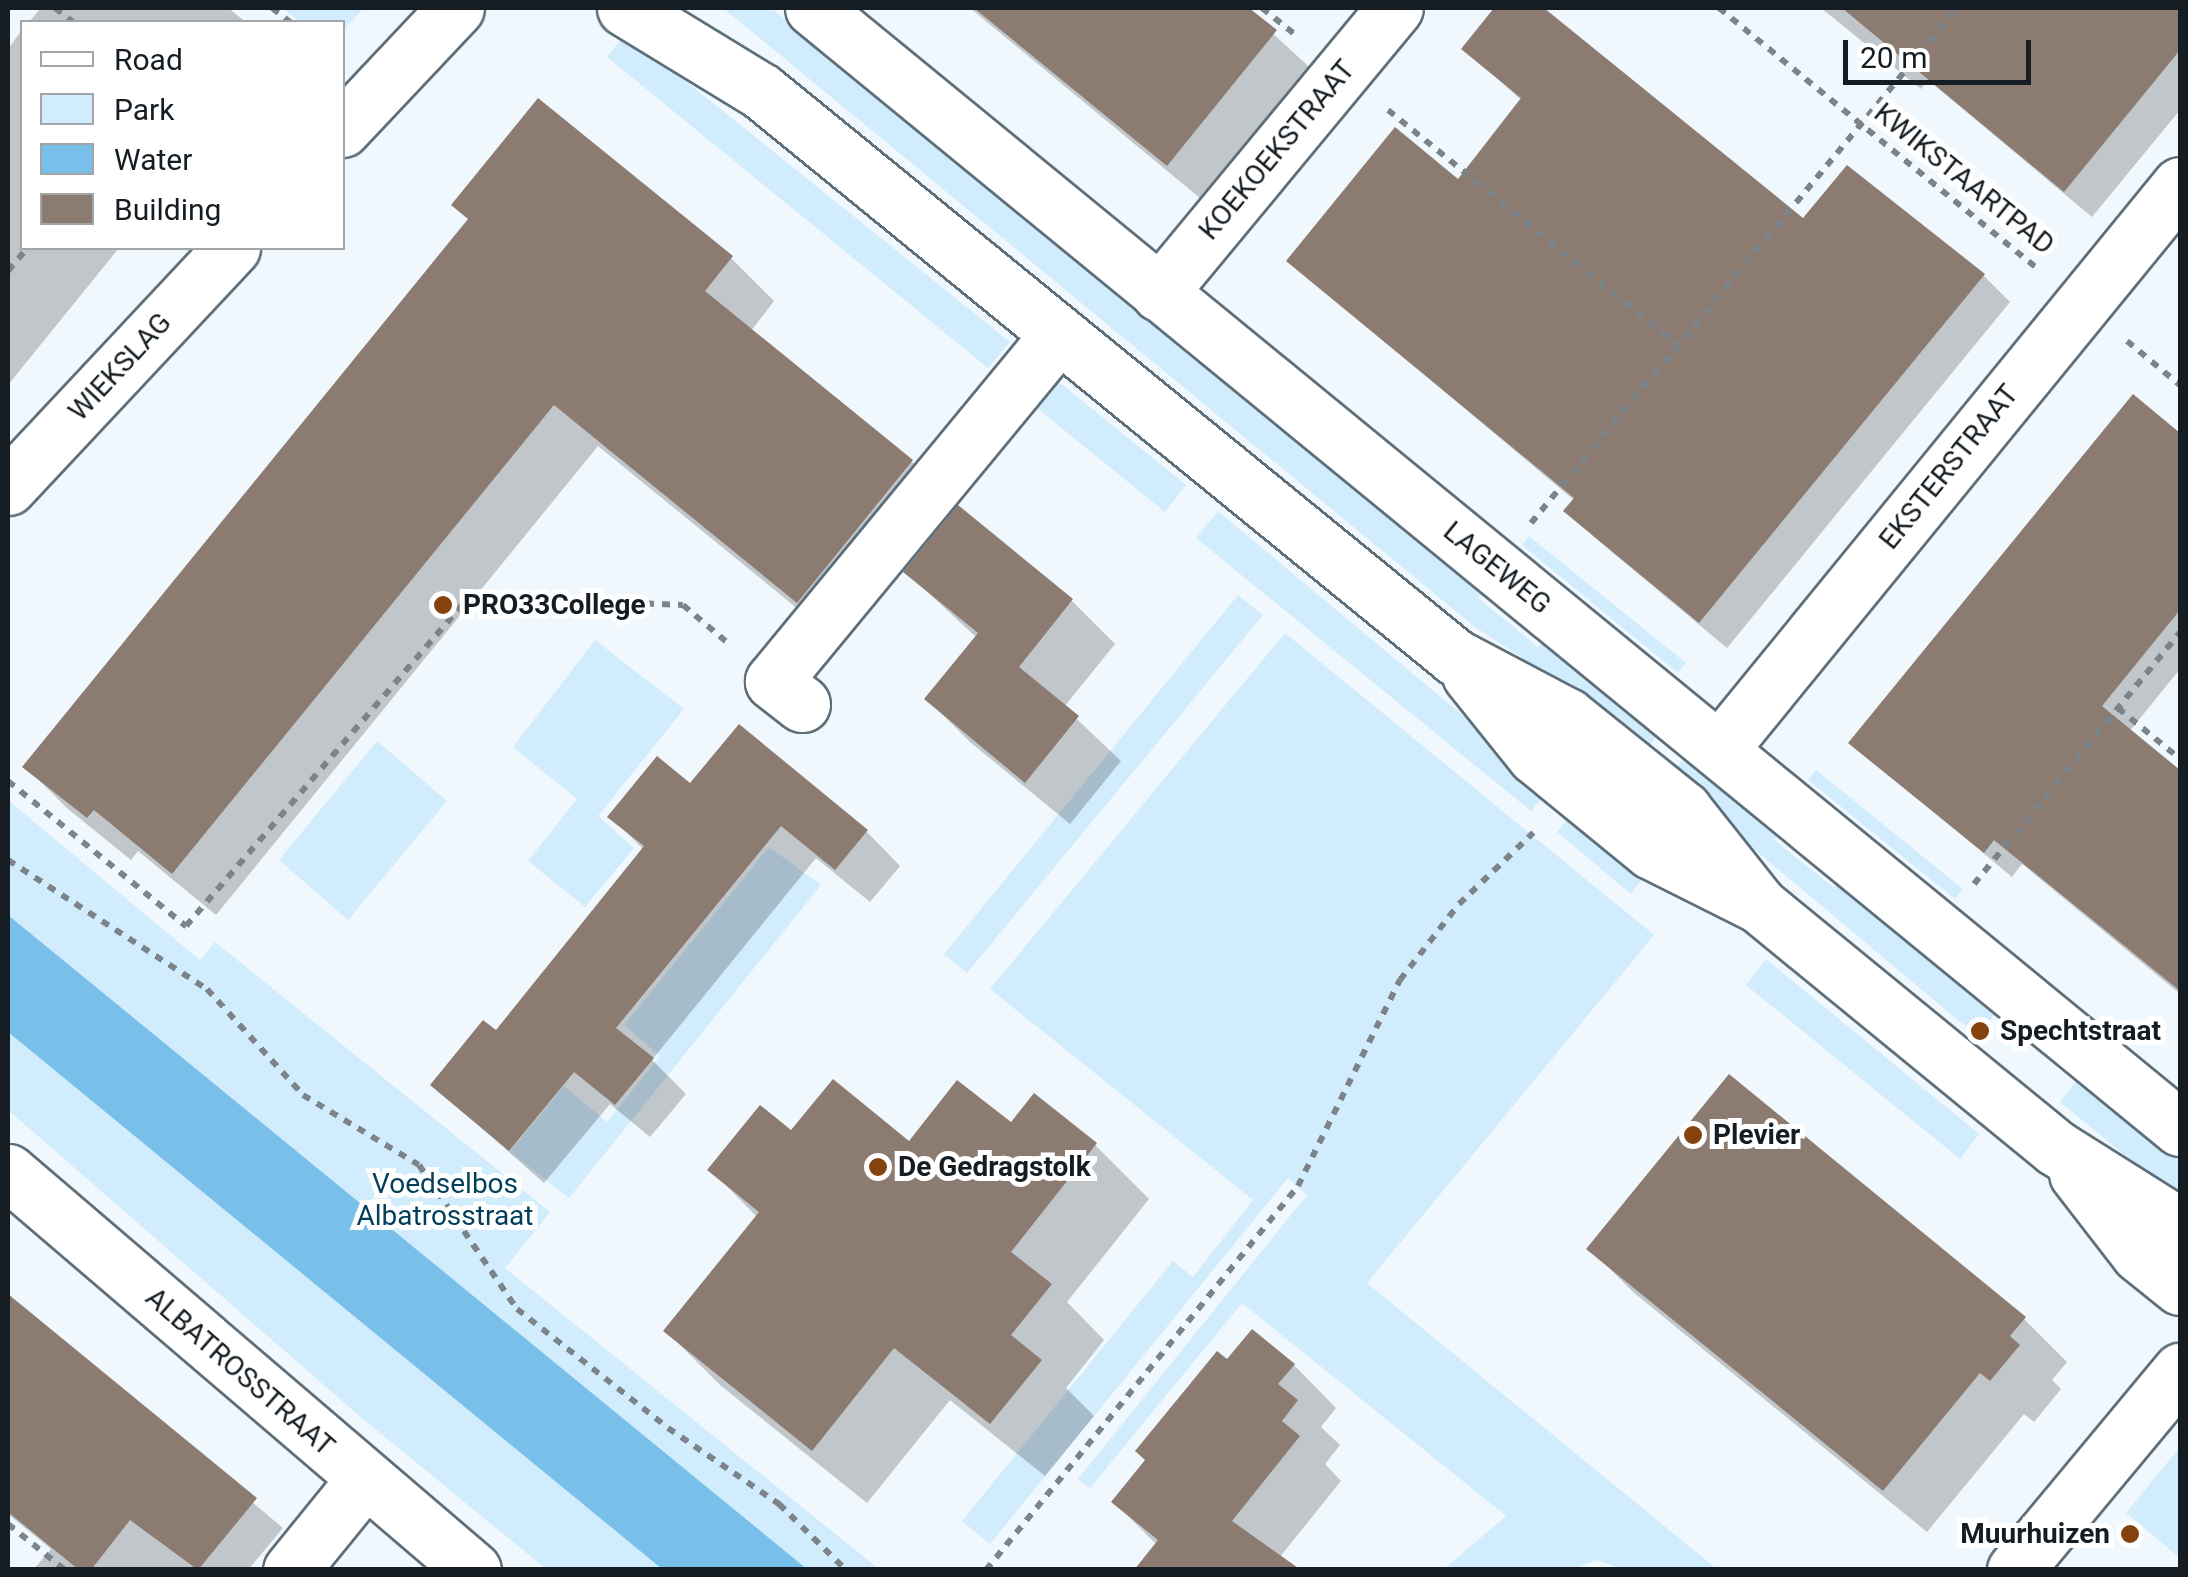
<!DOCTYPE html>
<style>
body{margin:0}
#map{position:relative;width:2188px;height:1577px;overflow:hidden;background:#f0f8fd;font-family:Roboto,sans-serif}
div>[style]{position:absolute}
.green>*{inset:0;background:#d1ecfd}
.water>*{inset:0;background:#78c0e9}
.shadow>*{inset:0;background:#0003}
.building>*{inset:0;background:#8c7b70}
.path>*{height:6px;margin-top:-3px;transform-origin:0;background:repeating-linear-gradient(90deg,#7c8489 0 8px,transparent 0 16px)}
.roads{filter:drop-shadow(2px 0 #5e6f7a) drop-shadow(-2px 0 #5e6f7a) drop-shadow(0 2px #5e6f7a) drop-shadow(0 -2px #5e6f7a)}
.minor>*{height:55px;margin:-27.5px;padding:0 27.5px;transform-origin:27.5px;border-radius:27.5px;background:#fff}
.dots>*{width:28px;height:28px;translate:-50% -50%;box-sizing:border-box;border:5px solid #fff;border-radius:50%}
span{translate:-50% -50%;white-space:nowrap;text-align:center;line-height:1.15;-webkit-text-stroke:10px #fff;paint-order:stroke}
.street-label{font-size:28px;color:#161d22}
.poi-label{font-size:28px;color:#161d22;font-weight:700}
.left{translate:0 -50%;text-align:left}
.right{translate:-100% -50%;text-align:right}
.park-label{font-size:28px;color:#003e59}
.frame{position:absolute;inset:0;border:10px solid #161d22;pointer-events:none}
.legend{position:absolute;left:20px;top:20px;width:325px;height:230px;box-sizing:border-box;background:#fff;border:2px solid #a2a5a7;margin:0;padding:12px 18px;list-style:none;font-size:30px;color:#161d22}
.legend li{display:flex;align-items:center;gap:20px;height:50px}
.legend b{width:50px;border:2px solid #a2a5a7}
.scale{position:absolute;left:1843px;top:40px;width:188px;height:45px;box-sizing:border-box;border:5px solid #161d22;border-top:0;padding-left:12px;font-size:30px;line-height:35px;white-space:nowrap;color:#161d22;-webkit-text-stroke:8px #fff;paint-order:stroke}
</style>
<div id="map">
<div class="green">
<div style="clip-path:polygon(282px 8px,364px 8px,343px 30px,342px 22px,301px 22px)"></div>
<div style="clip-path:polygon(723px 8px,771px 8px,1483px 589px,1478px 598px,1538px 647px,1545px 640px,1659px 734px,1642px 754px,1518px 655px,1475px 627px)"></div>
<div style="clip-path:polygon(626px 33px,1010px 342px,988px 368px,607px 57px)"></div>
<div style="clip-path:polygon(1059px 382px,1186px 485px,1165px 512px,1038px 409px)"></div>
<div style="clip-path:polygon(1218px 511px,1550px 788px,1531px 811px,1196px 538px)"></div>
<div style="clip-path:polygon(1529px 536px,1686px 663px,1678px 673px,1522px 545px)"></div>
<div style="clip-path:polygon(1238px 595px,1263px 615px,967px 973px,944px 954px)"></div>
<div style="clip-path:polygon(1285px 633px,1654px 935px,1367px 1283px,1717px 1569px,1623px 1569px,1597px 1560px,1573px 1569px,1444px 1569px,1506px 1516px,1242px 1303px,1090px 1488px,1078px 1479px,1307px 1195px,1288px 1178px,990px 1544px,962px 1521px,1173px 1261px,1193px 1277px,1253px 1200px,990px 989px)"></div>
<div style="clip-path:polygon(595px 640px,684px 709px,598px 816px,634px 848px,585px 907px,528px 861px,577px 799px,513px 747px)"></div>
<div style="clip-path:polygon(377px 741px,447px 801px,348px 920px,279px 860px)"></div>
<div style="clip-path:polygon(1686px 756px,1780px 833px,1774px 840px,1833px 887px,1840px 881px,1998px 1011px,1977px 1036px,1668px 777px)"></div>
<div style="clip-path:polygon(1816px 770px,1963px 889px,1955px 899px,1808px 780px)"></div>
<div style="clip-path:polygon(8px 800px,200px 960px,215px 942px,550px 1212px,505px 1268px,879px 1569px,807px 1569px,8px 915px)"></div>
<div style="clip-path:polygon(1575px 810px,1649px 870px,1631px 894px,1557px 832px)"></div>
<div style="clip-path:polygon(769px 847px,821px 885px,569px 1198px,510px 1152px,564px 1086px,607px 1122px,660px 1056px,624px 1025px)"></div>
<div style="clip-path:polygon(1766px 959px,1979px 1134px,1960px 1159px,1746px 985px)"></div>
<div style="clip-path:polygon(8px 1032px,662px 1569px,546px 1569px,357px 1414px,8px 1110px)"></div>
<div style="clip-path:polygon(2080px 1077px,2180px 1159px,2180px 1188px,2174px 1196px,2060px 1102px)"></div>
<div style="clip-path:polygon(2180px 1447px,2180px 1558px,2126px 1513px)"></div>
</div>
<div class="water">
<div style="clip-path:polygon(8px 915px,807px 1569px,662px 1569px,8px 1032px)"></div>
</div>
<div class="shadow">
<div style="clip-path:polygon(41px 8px,228px 8px,246px 22px,29px 22px)"></div>
<div style="clip-path:polygon(970px 8px,1245px 8px,1318px 75px,1212px 208px)"></div>
<div style="clip-path:polygon(1498px 8px,1541px 8px,1803px 222px,1983px 275px,2010px 302px,1727px 648px,1594px 537px,1567px 511px,1575px 501px,1289px 261px,1458px 182px,1522px 101px,1464px 48px)"></div>
<div style="clip-path:polygon(1821px 8px,2180px 8px,2180px 110px,2092px 217px,1928px 80px,1921px 89px)"></div>
<div style="clip-path:polygon(22px 30px,22px 248px,119px 248px,8px 385px,8px 49px)"></div>
<div style="clip-path:polygon(538px 101px,731px 258px,774px 301px,751px 331px,912px 462px,955px 504px,841px 644px,598px 446px,216px 915px,138px 851px,131px 860px,68px 809px,25px 766px,470px 221px)"></div>
<div style="clip-path:polygon(2133px 398px,2180px 437px,2180px 669px,2129px 732px,2180px 774px,2180px 994px,2022px 864px,2012px 877px,1851px 743px)"></div>
<div style="clip-path:polygon(959px 509px,1072px 601px,1115px 644px,1064px 707px,1121px 761px,1070px 824px,970px 742px,927px 699px,977px 638px,906px 572px)"></div>
<div style="clip-path:polygon(691px 787px,867px 832px,900px 866px,870px 902px,816px 858px,652px 1060px,686px 1094px,650px 1137px,610px 1104px,544px 1183px,433px 1085px,496px 1034px,644px 850px,611px 817px)"></div>
<div style="clip-path:polygon(1011px 1126px,1095px 1145px,1149px 1199px,1067px 1302px,1104px 1340px,1066px 1388px,1094px 1416px,1045px 1476px,950px 1400px,867px 1503px,720px 1385px,666px 1331px,758px 1218px,711px 1170px,792px 1134px,909px 1144px)"></div>
<div style="clip-path:polygon(1590px 1249px,2024px 1319px,2067px 1362px,2052px 1380px,2061px 1389px,2034px 1422px,2024px 1414px,1927px 1532px,1633px 1292px)"></div>
<div style="clip-path:polygon(8px 1297px,283px 1528px,248px 1570px,33px 1570px,51px 1549px,8px 1514px)"></div>
<div style="clip-path:polygon(1227px 1363px,1294px 1365px,1336px 1408px,1321px 1427px,1340px 1445px,1325px 1464px,1341px 1481px,1279px 1558px,1157px 1545px,1114px 1502px)"></div>
</div>
<div class="building">
<div style="clip-path:polygon(974px 8px,1249px 8px,1277px 30px,1167px 166px)"></div>
<div style="clip-path:polygon(1494px 8px,1544px 8px,1803px 218px,1847px 165px,1985px 274px,1699px 623px,1563px 511px,1574px 498px,1286px 261px,1395px 127px,1458px 179px,1521px 98px,1461px 49px)"></div>
<div style="clip-path:polygon(1842px 8px,2180px 8px,2180px 50px,2064px 192px)"></div>
<div style="clip-path:polygon(538px 98px,733px 256px,705px 291px,913px 460px,797px 603px,554px 405px,172px 874px,94px 810px,87px 818px,22px 767px,468px 219px,451px 205px)"></div>
<div style="clip-path:polygon(2133px 394px,2180px 433px,2180px 610px,2102px 706px,2180px 770px,2180px 991px,1994px 840px,1984px 853px,1848px 743px)"></div>
<div style="clip-path:polygon(958px 505px,1073px 599px,1019px 667px,1079px 716px,1025px 783px,924px 699px,978px 633px,903px 572px)"></div>
<div style="clip-path:polygon(739px 724px,868px 830px,835px 870px,781px 826px,616px 1028px,654px 1058px,615px 1105px,574px 1072px,509px 1151px,430px 1085px,483px 1020px,496px 1030px,644px 846px,607px 817px,657px 756px,690px 783px)"></div>
<div style="clip-path:polygon(1729px 1074px,2026px 1317px,2010px 1336px,2020px 1345px,1990px 1381px,1980px 1373px,1883px 1491px,1586px 1249px)"></div>
<div style="clip-path:polygon(833px 1079px,909px 1141px,957px 1080px,1011px 1122px,1034px 1093px,1097px 1143px,1011px 1252px,1052px 1284px,1011px 1335px,1042px 1360px,990px 1424px,894px 1348px,812px 1451px,663px 1331px,759px 1212px,707px 1170px,760px 1105px,791px 1130px)"></div>
<div style="clip-path:polygon(8px 1294px,257px 1498px,198px 1570px,130px 1520px,91px 1570px,79px 1570px,8px 1512px)"></div>
<div style="clip-path:polygon(1252px 1329px,1295px 1364px,1278px 1384px,1298px 1400px,1282px 1421px,1300px 1436px,1232px 1521px,1301px 1570px,1134px 1570px,1158px 1540px,1111px 1502px,1145px 1460px,1135px 1451px,1217px 1351px,1227px 1359px)"></div>
</div>
<div class="path">
<div style="left:55px;top:8px;width:23px;rotate:38deg"></div>
<div style="left:272px;top:8px;width:23px;rotate:38deg"></div>
<div style="left:1262px;top:8px;width:45px;rotate:38.7deg"></div>
<div style="left:1719px;top:8px;width:409px;rotate:39.3deg"></div>
<div style="left:1388px;top:110px;width:374px;rotate:39.1deg"></div>
<div style="left:8px;top:271px;width:30px;rotate:-50deg"></div>
<div style="left:2127px;top:341px;width:69px;rotate:39.7deg"></div>
<div style="left:1531px;top:523px;width:668px;rotate:-50.4deg"></div>
<div style="left:2118px;top:708px;width:80px;rotate:39.4deg"></div>
<div style="left:8px;top:781px;width:230px;rotate:39.2deg"></div>
<div style="left:186px;top:926px;width:435px;rotate:-49.3deg"></div>
<div style="left:470px;top:596px;width:213px;rotate:2.4deg"></div>
<div style="left:683px;top:605px;width:60px;rotate:40.3deg"></div>
<div style="left:8px;top:860px;width:237px;rotate:33deg"></div>
<div style="left:207px;top:989px;width:143px;rotate:47.8deg"></div>
<div style="left:303px;top:1095px;width:135px;rotate:31.1deg"></div>
<div style="left:419px;top:1165px;width:174px;rotate:55.8deg"></div>
<div style="left:517px;top:1309px;width:192px;rotate:38.2deg"></div>
<div style="left:668px;top:1428px;width:135px;rotate:34.4deg"></div>
<div style="left:779px;top:1504px;width:94px;rotate:44.6deg"></div>
<div style="left:1974px;top:884px;width:325px;rotate:-50.7deg"></div>
<div style="left:8px;top:1524px;width:73px;rotate:38.9deg"></div>
<div style="left:986px;top:1570px;width:495px;rotate:-50.9deg"></div>
<div style="left:1298px;top:1186px;width:230px;rotate:-63.7deg"></div>
<div style="left:1400px;top:980px;width:96px;rotate:-52.2deg"></div>
<div style="left:1459px;top:904px;width:103px;rotate:-43.8deg"></div>
</div>
<div class="roads">
<div class="minor">
<div style="left:625px;top:8px;width:159px;rotate:31.4deg"></div>
<div style="left:761px;top:91px;width:896px;rotate:39.2deg"></div>
<div style="left:1455px;top:657px;width:127px;rotate:27.8deg"></div>
<div style="left:1567px;top:716px;width:149px;rotate:38.7deg"></div>
<div style="left:1683px;top:809px;width:122px;rotate:51.6deg"></div>
<div style="left:813px;top:8px;width:1767px;rotate:39.33deg"></div>
<div style="left:342px;top:129px;width:166px;rotate:-46.7deg"></div>
<div style="left:1159px;top:293px;width:370px;rotate:-50.4deg"></div>
<div style="left:8px;top:487px;width:328px;rotate:-46.9deg"></div>
<div style="left:1470px;top:675px;width:104px;rotate:51.3deg"></div>
<div style="left:1535px;top:756px;width:150px;rotate:39.3deg"></div>
<div style="left:1651px;top:851px;width:121px;rotate:26.6deg"></div>
<div style="left:1759px;top:905px;width:384px;rotate:39.3deg"></div>
<div style="left:2056px;top:1148px;width:146px;rotate:32.2deg"></div>
<div style="left:802px;top:704px;width:37px;rotate:-142deg"></div>
<div style="left:773px;top:681px;width:448px;rotate:-50.5deg"></div>
<div style="left:1719px;top:750px;width:729px;rotate:-50.79deg"></div>
<div style="left:8px;top:1172px;width:612px;rotate:40.56deg"></div>
<div style="left:2077px;top:1174px;width:101px;rotate:52.2deg"></div>
<div style="left:2139px;top:1254px;width:53px;rotate:38.8deg"></div>
<div style="left:291px;top:1570px;width:117px;rotate:-50.9deg"></div>
<div style="left:2015px;top:1570px;width:259px;rotate:-50.3deg"></div>
</div>
</div>
<div class="dots">
<div style="left:443px;top:605px;background:#84420e"></div>
<div style="left:1980px;top:1031px;background:#84420e"></div>
<div style="left:1693px;top:1135px;background:#84420e"></div>
<div style="left:878px;top:1167px;background:#84420e"></div>
<div style="left:2130px;top:1534px;background:#84420e"></div>
</div>
<div class="street-label">
<span style="left:1277px;top:150px;rotate:-50deg">KOEKOEKSTRAAT</span>
<span style="left:1964px;top:179px;rotate:39deg">KWIKSTAARTPAD</span>
<span style="left:120px;top:367px;rotate:-47deg">WIEKSLAG</span>
<span style="left:1949px;top:467px;rotate:-51deg">EKSTERSTRAAT</span>
<span style="left:1497px;top:568px;rotate:39deg">LAGEWEG</span>
<span style="left:240px;top:1372px;rotate:41deg">ALBATROSSTRAAT</span>
</div>
<div class="poi-label">
<span class="left" style="left:463px;top:605px">PRO33College</span>
<span class="left" style="left:2000px;top:1031px">Spechtstraat</span>
<span class="left" style="left:1713px;top:1135px">Plevier</span>
<span class="left" style="left:898px;top:1167px">De Gedragstolk</span>
<span class="right" style="left:2110px;top:1534px">Muurhuizen</span>
</div>
<div class="park-label">
<span style="left:445px;top:1200px">Voedselbos<br>Albatrosstraat</span>
</div>
<div class="frame"></div>
<ul class="legend">
<li><b style="height:12px;background:#fff"></b>Road</li>
<li><b style="height:28px;background:#d1ecfd"></b>Park</li>
<li><b style="height:28px;background:#78c0e9"></b>Water</li>
<li><b style="height:28px;background:#8c7b70"></b>Building</li>
</ul>
<div class="scale">20 m</div>
</div>
